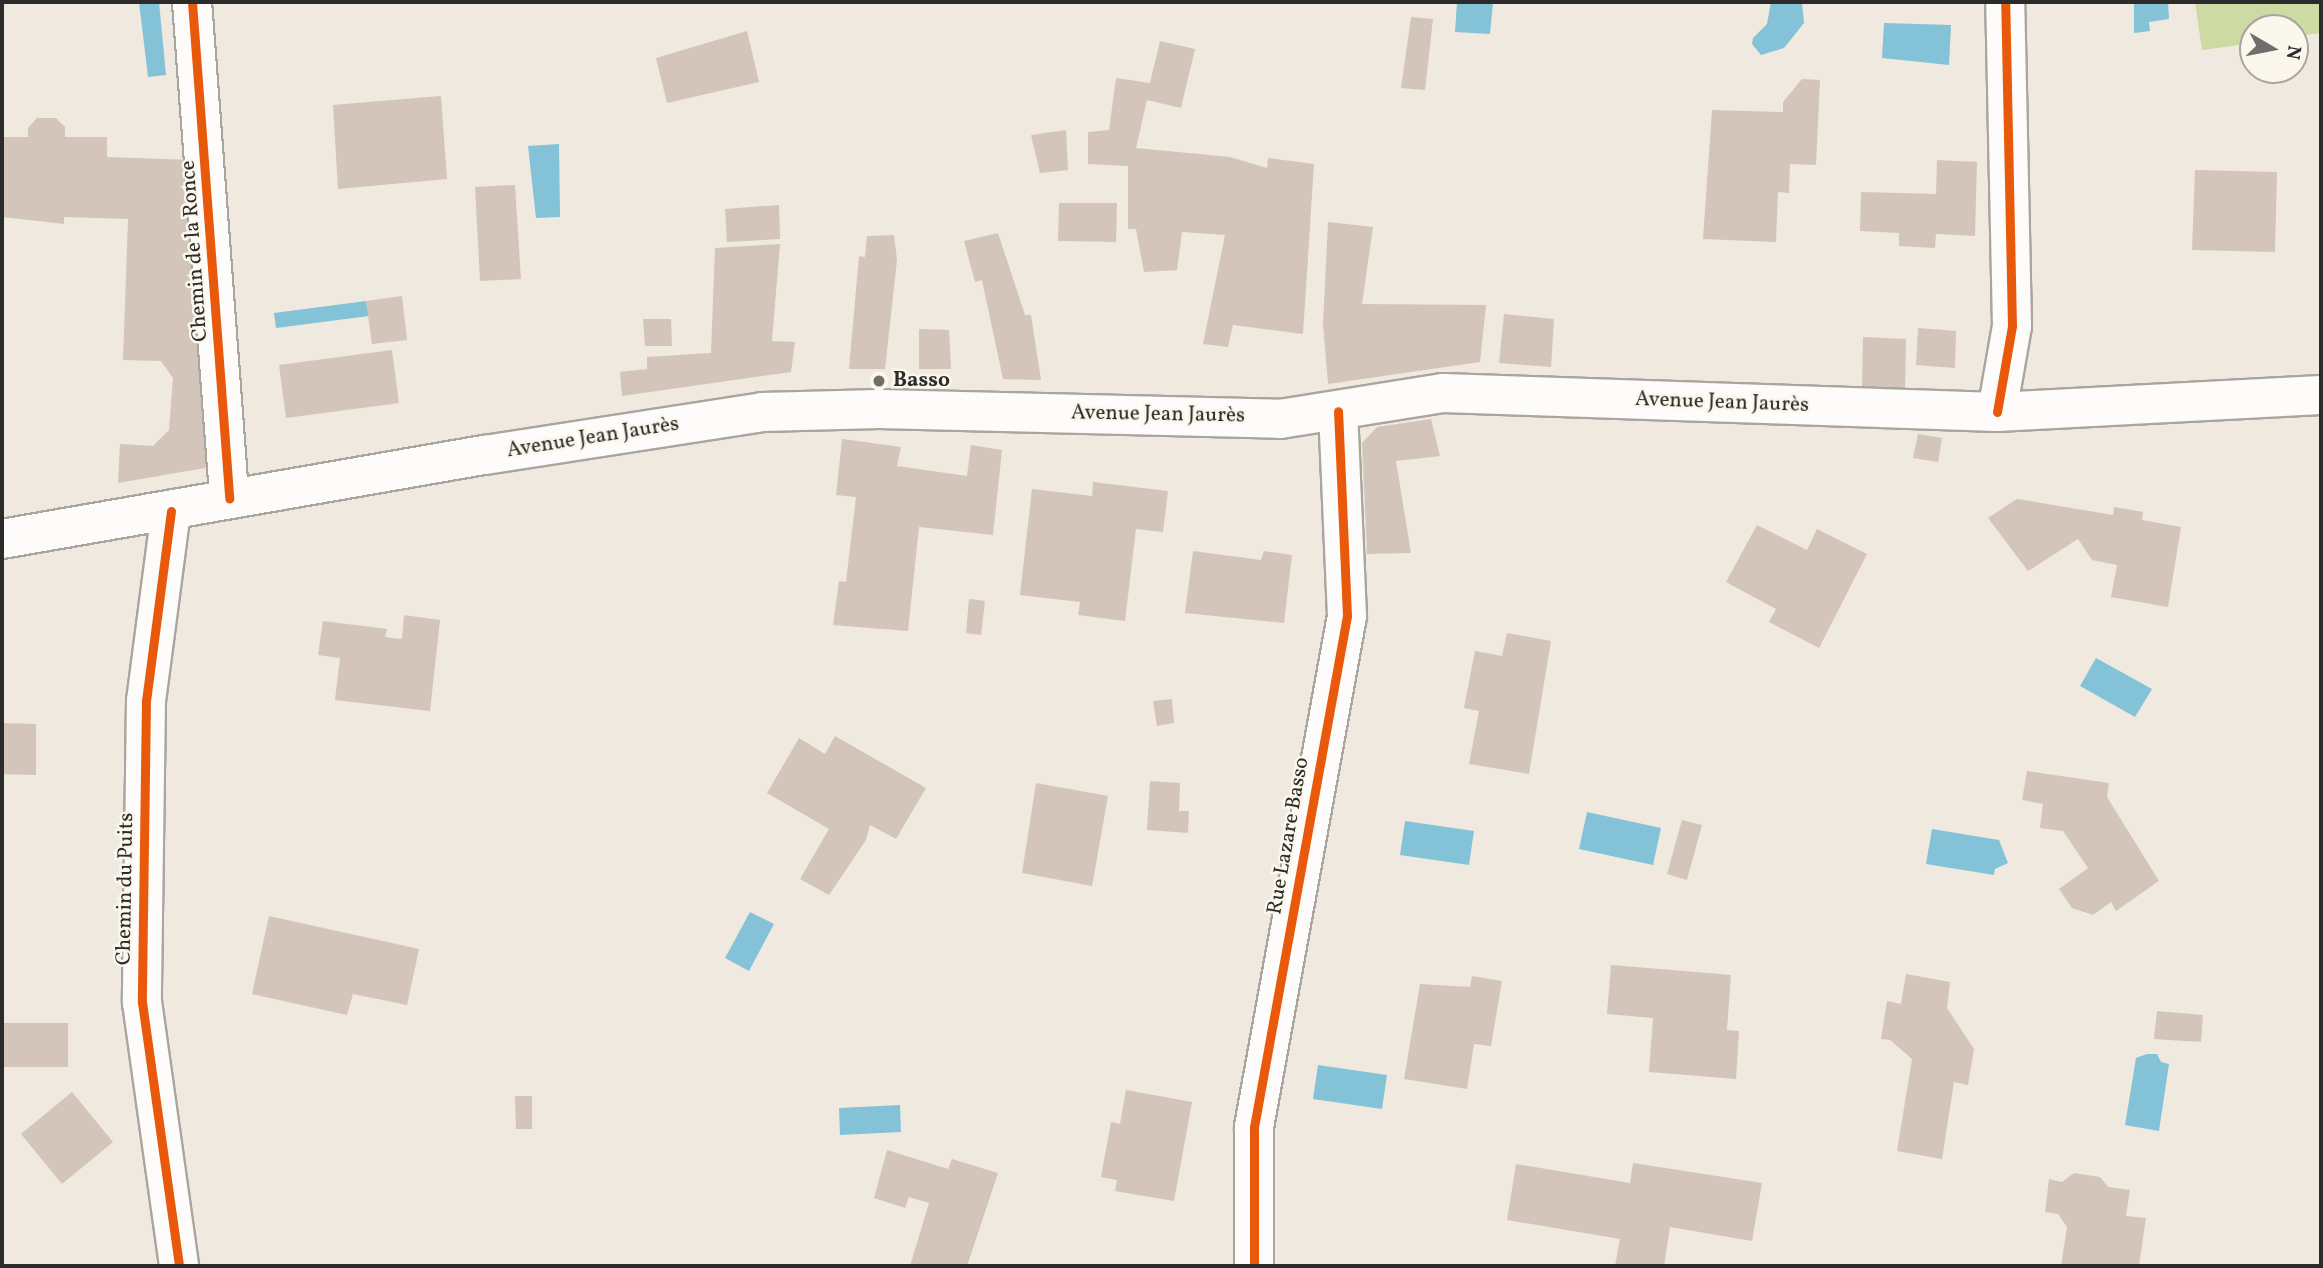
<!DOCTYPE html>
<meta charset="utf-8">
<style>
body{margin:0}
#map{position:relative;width:2323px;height:1268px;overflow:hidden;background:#f0e9df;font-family:Vollkorn,serif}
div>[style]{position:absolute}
.green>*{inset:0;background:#cddaa4}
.water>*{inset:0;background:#84c2d7}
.building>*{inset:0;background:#d3c5ba}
.roads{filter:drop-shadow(2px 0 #a9a59f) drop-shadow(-2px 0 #a9a59f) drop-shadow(0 2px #a9a59f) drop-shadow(0 -2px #a9a59f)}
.minor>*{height:38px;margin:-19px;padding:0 19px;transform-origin:19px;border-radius:19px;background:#fdfcfa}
.secondary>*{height:38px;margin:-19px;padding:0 19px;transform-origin:19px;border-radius:19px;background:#fdfcfa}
.cycleway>*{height:9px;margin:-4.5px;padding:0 4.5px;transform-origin:4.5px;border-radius:4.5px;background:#e8590c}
.dots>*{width:19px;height:19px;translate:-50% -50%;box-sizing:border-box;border:4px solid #fbf7ec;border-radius:50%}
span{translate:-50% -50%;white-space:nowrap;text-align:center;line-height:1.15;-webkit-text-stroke:5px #fbf7ec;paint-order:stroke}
.street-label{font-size:21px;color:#2b2b2b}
.poi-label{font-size:21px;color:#2b2b2b;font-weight:700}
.left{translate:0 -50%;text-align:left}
.frame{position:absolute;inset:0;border:4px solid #2b2b2b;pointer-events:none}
.north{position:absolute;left:2239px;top:14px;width:70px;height:70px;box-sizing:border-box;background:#fbf7ec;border:2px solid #a8a59f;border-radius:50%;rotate:100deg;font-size:19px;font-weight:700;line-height:28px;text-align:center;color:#2b2b2b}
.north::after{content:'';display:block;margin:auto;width:24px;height:32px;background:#706e6a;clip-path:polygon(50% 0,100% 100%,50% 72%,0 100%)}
</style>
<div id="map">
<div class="green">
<div style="clip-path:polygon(2195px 2px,2321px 2px,2321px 33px,2295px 36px,2295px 28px,2253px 28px,2253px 43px,2202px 50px)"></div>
</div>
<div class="water">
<div style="clip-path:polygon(139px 2px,159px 2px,166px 75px,148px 77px)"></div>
<div style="clip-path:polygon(1457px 2px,1493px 2px,1490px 34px,1455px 32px)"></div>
<div style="clip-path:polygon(1771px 2px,1802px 2px,1804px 23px,1784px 48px,1761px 55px,1752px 44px,1753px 38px,1767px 24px)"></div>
<div style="clip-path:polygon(2134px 2px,2168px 2px,2169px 19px,2149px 22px,2150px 31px,2134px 33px)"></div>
<div style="clip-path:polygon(1884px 23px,1951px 25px,1949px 65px,1882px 58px)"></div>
<div style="clip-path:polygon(559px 144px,560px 217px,536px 218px,528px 146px)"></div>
<div style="clip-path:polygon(366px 301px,369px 316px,276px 328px,274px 313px)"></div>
<div style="clip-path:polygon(2096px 658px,2152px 689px,2135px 717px,2080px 686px)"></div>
<div style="clip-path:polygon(1587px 812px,1661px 828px,1653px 865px,1579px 849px)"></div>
<div style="clip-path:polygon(1405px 821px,1474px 831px,1469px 865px,1400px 855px)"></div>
<div style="clip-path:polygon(1932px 829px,1999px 840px,2008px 863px,1995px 869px,1994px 875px,1926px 864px)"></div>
<div style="clip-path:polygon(750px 912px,774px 924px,749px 971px,725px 958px)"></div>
<div style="clip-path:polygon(2147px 1054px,2157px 1054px,2161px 1062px,2169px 1064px,2159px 1131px,2125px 1125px,2136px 1058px)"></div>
<div style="clip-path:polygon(1318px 1065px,1387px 1075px,1382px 1109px,1313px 1099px)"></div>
<div style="clip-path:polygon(900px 1105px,901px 1132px,840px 1135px,839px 1108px)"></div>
</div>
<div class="building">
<div style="clip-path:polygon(1411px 17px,1433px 19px,1425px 90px,1401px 88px)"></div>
<div style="clip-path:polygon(747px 31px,759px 82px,667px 103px,656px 58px)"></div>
<div style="clip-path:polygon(1160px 41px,1195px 49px,1190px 70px,1181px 108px,1147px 100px,1136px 148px,1230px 157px,1267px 168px,1268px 158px,1314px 164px,1303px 334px,1233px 325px,1228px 347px,1203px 344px,1225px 235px,1182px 232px,1177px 270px,1144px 272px,1136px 229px,1128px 229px,1128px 166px,1088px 164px,1088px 132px,1109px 130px,1116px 78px,1150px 83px)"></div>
<div style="clip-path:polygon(1802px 79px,1820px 80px,1816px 165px,1790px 164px,1789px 193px,1778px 192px,1776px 242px,1703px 239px,1712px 110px,1783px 112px,1783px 102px)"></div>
<div style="clip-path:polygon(441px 96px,447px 179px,338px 189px,333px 105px)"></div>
<div style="clip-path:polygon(37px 118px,56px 118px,65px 127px,65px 137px,107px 137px,107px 157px,192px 160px,210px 457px,205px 468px,118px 483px,120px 444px,153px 446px,169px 430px,173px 378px,161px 361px,123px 360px,128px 219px,64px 217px,64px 224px,2px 217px,2px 137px,28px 137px,28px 128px)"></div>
<div style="clip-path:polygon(1066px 130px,1068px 170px,1040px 173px,1031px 135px)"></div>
<div style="clip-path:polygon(1937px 160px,1977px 162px,1975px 236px,1936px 234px,1935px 248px,1899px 246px,1899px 233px,1860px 231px,1861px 192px,1936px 194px)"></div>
<div style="clip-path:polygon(2195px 170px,2277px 172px,2275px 252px,2192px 250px)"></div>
<div style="clip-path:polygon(515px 185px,521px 279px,480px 281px,475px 187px)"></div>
<div style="clip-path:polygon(1059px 203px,1117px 203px,1116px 242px,1058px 241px)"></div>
<div style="clip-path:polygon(779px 205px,780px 239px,727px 242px,725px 209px)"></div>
<div style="clip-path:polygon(1328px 222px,1373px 227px,1362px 304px,1486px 305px,1480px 362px,1328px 384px,1323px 324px)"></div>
<div style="clip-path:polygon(998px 233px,1025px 315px,1031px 315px,1041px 380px,1003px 379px,982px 280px,975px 282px,964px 241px)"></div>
<div style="clip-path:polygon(894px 235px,897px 260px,885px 369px,849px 369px,859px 256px,865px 257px,867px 236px)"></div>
<div style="clip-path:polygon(780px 244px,772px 341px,795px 342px,791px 372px,622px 396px,620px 372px,647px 369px,647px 357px,711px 353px,715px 248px)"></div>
<div style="clip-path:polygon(402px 296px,407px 340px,372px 344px,366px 301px)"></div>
<div style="clip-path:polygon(1504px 314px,1554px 319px,1551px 367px,1499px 363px)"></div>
<div style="clip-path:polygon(643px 319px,671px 319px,672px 346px,645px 346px)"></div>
<div style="clip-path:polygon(1918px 328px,1956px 331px,1955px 368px,1916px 365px)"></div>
<div style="clip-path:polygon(919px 329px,949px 330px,951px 369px,919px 369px)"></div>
<div style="clip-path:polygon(1863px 337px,1906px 339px,1905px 390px,1862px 386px)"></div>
<div style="clip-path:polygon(392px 350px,399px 403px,286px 418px,279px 365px)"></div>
<div style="clip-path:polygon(1431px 419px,1440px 456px,1396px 461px,1411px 553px,1367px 554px,1362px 443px,1377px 427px)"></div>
<div style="clip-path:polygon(1918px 434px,1942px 438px,1938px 462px,1913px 458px)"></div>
<div style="clip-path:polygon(842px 439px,901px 447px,897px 466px,967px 476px,971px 445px,1002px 450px,993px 535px,919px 527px,908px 631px,833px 625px,839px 581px,846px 582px,856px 497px,836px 495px)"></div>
<div style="clip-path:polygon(1093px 482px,1168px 491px,1163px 532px,1136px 529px,1125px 621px,1078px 615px,1080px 602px,1020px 595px,1032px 489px,1092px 496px)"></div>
<div style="clip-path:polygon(2017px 499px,2113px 515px,2114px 507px,2143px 512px,2142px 520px,2181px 527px,2168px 607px,2111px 597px,2117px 565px,2092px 560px,2078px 539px,2028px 571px,1988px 518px)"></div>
<div style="clip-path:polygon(1757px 525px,1807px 550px,1817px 529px,1867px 554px,1819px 648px,1769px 622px,1776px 609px,1726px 582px)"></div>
<div style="clip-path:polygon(1193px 551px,1261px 560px,1264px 551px,1292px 555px,1284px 623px,1185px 613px)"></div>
<div style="clip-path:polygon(969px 599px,985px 601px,981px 635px,966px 633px)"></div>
<div style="clip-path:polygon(404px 615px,440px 620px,430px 711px,335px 700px,340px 658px,318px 655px,323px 621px,387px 629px,385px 637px,402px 639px)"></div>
<div style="clip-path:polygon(1507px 633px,1551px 641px,1529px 774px,1469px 764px,1479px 711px,1464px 708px,1475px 651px,1502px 656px)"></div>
<div style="clip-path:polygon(1172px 699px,1174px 723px,1157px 726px,1153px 701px)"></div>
<div style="clip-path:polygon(2px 723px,36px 724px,36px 775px,2px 774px)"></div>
<div style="clip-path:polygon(835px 736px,926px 788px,896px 839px,870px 825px,866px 840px,829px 895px,800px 879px,829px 829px,767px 793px,799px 738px,825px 754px)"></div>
<div style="clip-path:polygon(2027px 771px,2109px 783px,2107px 797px,2159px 881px,2116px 911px,2111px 902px,2093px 915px,2072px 908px,2059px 889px,2088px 868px,2063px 831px,2040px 828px,2043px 804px,2022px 800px)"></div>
<div style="clip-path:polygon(1150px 781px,1180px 783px,1179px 811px,1189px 811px,1188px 833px,1147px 830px)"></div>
<div style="clip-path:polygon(1036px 783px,1108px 796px,1092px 886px,1022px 873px)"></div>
<div style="clip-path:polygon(1682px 820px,1702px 825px,1687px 880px,1667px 874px)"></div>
<div style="clip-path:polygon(269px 916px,419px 949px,407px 1005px,353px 994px,347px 1015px,252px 994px)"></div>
<div style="clip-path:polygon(1611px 965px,1731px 975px,1727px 1030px,1739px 1031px,1736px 1079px,1649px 1072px,1653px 1018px,1607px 1014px)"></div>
<div style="clip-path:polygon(1906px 974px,1950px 982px,1947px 1008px,1974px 1049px,1968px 1085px,1954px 1082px,1942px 1159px,1897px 1151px,1912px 1059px,1890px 1040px,1881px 1039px,1887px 1001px,1901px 1004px)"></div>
<div style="clip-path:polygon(1472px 976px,1502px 981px,1491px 1046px,1474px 1044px,1467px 1089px,1404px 1079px,1420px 984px,1470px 987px)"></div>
<div style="clip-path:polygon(2157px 1011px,2203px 1015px,2201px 1042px,2154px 1039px)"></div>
<div style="clip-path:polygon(2px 1023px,68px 1023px,68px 1067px,2px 1067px)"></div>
<div style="clip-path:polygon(1126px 1090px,1192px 1102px,1174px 1201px,1115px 1191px,1117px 1180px,1101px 1177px,1111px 1122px,1120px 1124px)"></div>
<div style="clip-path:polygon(72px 1092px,113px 1142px,62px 1184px,21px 1134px)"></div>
<div style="clip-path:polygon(515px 1096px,532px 1096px,532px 1129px,516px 1129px)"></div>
<div style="clip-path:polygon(887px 1150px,948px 1169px,952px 1159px,998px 1173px,967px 1266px,910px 1266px,929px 1203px,909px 1197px,905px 1208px,874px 1198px)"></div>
<div style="clip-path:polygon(1633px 1163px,1762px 1183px,1752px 1241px,1670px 1227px,1664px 1266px,1615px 1266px,1620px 1239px,1507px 1220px,1516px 1164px,1630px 1183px)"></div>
<div style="clip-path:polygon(2074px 1173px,2100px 1177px,2108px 1187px,2130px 1190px,2126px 1216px,2146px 1218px,2139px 1266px,2061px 1266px,2067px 1227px,2058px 1214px,2045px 1212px,2049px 1179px,2062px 1182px)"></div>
</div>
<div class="roads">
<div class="minor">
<div style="left:192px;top:2px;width:498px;rotate:85.7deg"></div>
<div style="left:1997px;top:412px;width:87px;rotate:-80.1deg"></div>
<div style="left:2012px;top:326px;width:324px;rotate:-91.2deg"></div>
<div style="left:171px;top:511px;width:192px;rotate:97.5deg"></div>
<div style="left:146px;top:701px;width:301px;rotate:90.8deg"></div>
<div style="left:142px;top:1002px;width:267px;rotate:82deg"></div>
<div style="left:1254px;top:1266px;width:139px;rotate:-90deg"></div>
<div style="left:1254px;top:1127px;width:519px;rotate:-79.69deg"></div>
<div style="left:1347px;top:616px;width:205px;rotate:-92.5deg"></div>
</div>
<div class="secondary">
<div style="left:2px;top:539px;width:490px;rotate:-9.9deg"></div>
<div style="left:485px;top:455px;width:280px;rotate:-8.8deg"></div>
<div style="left:762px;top:412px;width:117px;rotate:-1.5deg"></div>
<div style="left:879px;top:409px;width:401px;rotate:1.4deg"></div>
<div style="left:1280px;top:419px;width:165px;rotate:-9.1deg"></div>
<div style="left:1443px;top:393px;width:554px;rotate:1.96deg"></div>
<div style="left:1997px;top:412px;width:324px;rotate:-3deg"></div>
</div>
</div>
<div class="cycleway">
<div style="left:192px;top:2px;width:498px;rotate:85.7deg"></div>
<div style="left:1997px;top:412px;width:87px;rotate:-80.1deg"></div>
<div style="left:2012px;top:326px;width:324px;rotate:-91.2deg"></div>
<div style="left:171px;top:511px;width:192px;rotate:97.5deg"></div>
<div style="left:146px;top:701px;width:301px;rotate:90.8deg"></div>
<div style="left:142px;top:1002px;width:267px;rotate:82deg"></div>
<div style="left:1254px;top:1266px;width:139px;rotate:-90deg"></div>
<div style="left:1254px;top:1127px;width:519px;rotate:-79.69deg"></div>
<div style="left:1347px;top:616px;width:205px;rotate:-92.5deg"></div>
</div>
<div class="dots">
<div style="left:879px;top:381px;background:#706e6a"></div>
</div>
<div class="street-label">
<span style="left:195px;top:251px;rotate:-94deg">Chemin de la Ronce</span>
<span style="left:1722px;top:403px;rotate:2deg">Avenue Jean Jaurès</span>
<span style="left:1158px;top:415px;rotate:1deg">Avenue Jean Jaurès</span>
<span style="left:593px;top:438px;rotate:-9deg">Avenue Jean Jaurès</span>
<span style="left:1289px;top:836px;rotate:-80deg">Rue Lazare Basso</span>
<span style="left:126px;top:889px;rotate:-89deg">Chemin du Puits</span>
</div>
<div class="poi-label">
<span class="left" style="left:893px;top:381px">Basso</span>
</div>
<div class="frame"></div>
<div class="north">N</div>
</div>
